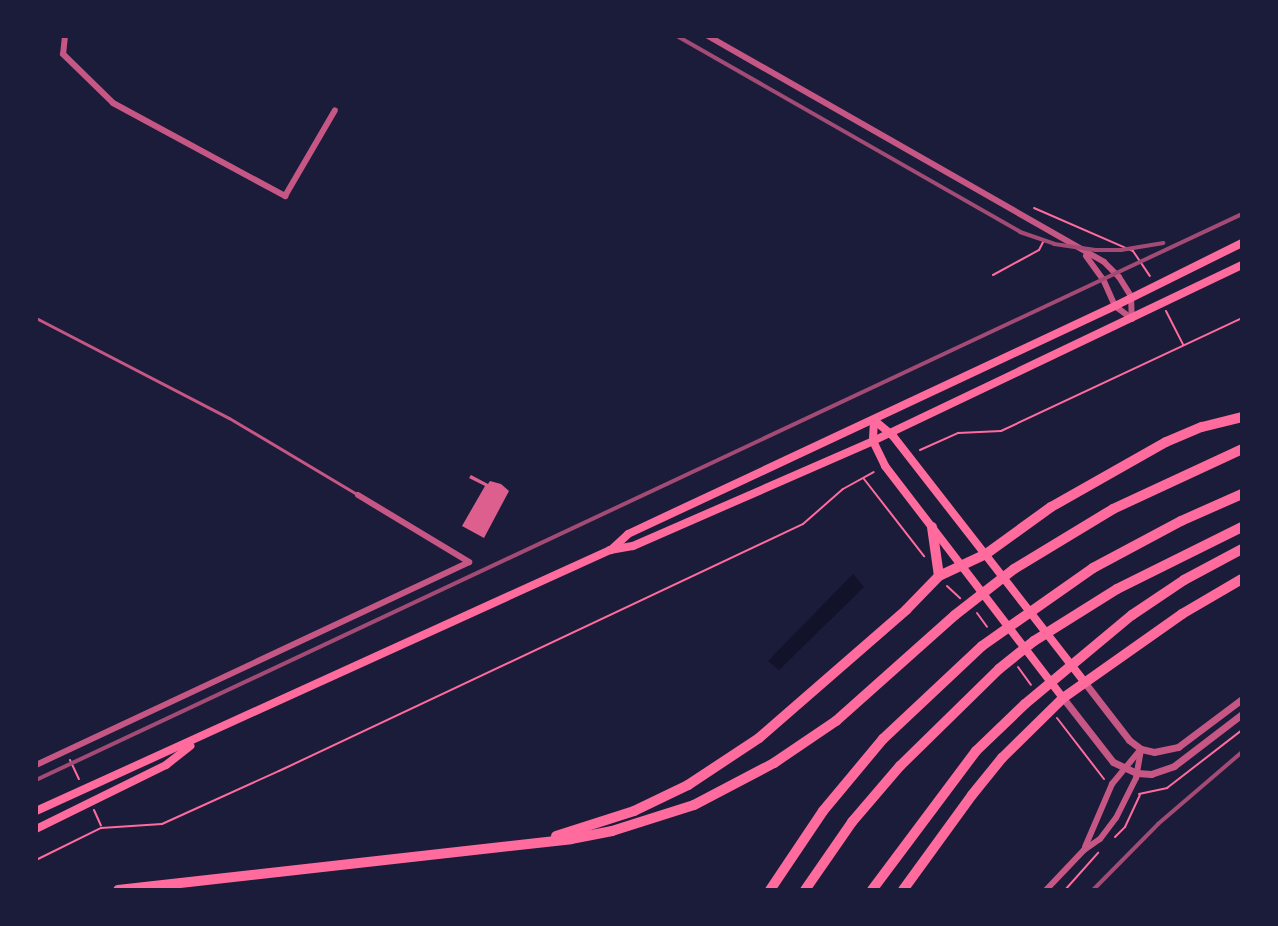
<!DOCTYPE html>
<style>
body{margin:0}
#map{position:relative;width:1278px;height:926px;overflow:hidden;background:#1b1b3a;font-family:Signika,sans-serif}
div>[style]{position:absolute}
.water>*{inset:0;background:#12122b}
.building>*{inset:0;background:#dd5f8e}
.path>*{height:2px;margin:-1px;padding:0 1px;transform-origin:1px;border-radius:1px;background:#ff6b9d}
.service>*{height:3px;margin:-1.5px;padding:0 1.5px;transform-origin:1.5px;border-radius:1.5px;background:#c65784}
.minor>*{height:6px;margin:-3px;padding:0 3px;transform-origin:3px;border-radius:3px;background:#c65784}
.tertiary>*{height:7px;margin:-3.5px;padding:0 3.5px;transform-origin:3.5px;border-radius:3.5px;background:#c65784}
.secondary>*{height:8px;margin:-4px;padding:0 4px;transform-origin:4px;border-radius:4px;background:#ff6b9d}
.motorway>*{height:10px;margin:-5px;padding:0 5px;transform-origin:5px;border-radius:5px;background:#ff6b9d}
.rail>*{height:4px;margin:-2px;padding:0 2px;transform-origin:2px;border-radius:2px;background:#a44b75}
span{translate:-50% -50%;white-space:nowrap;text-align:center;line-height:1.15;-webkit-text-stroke:8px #1b1b3a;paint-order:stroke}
.frame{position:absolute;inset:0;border:38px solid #1b1b3a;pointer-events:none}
</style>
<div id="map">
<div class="water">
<div style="clip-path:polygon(853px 574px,864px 587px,779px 670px,768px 661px)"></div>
</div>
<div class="building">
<div style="clip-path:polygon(471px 475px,488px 484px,490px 481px,501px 484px,509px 491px,484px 538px,462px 526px,485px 486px,469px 478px)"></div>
</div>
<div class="path">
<div style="left:1034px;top:208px;width:108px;rotate:23.5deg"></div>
<div style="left:1133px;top:251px;width:30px;rotate:56deg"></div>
<div style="left:993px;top:275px;width:52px;rotate:-28.5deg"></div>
<div style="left:1039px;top:250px;width:11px;rotate:-63deg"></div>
<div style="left:1166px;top:311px;width:38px;rotate:63deg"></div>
<div style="left:920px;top:450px;width:42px;rotate:-24.1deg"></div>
<div style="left:958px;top:433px;width:43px;rotate:-2.7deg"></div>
<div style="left:1001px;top:431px;width:266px;rotate:-25.1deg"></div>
<div style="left:864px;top:479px;width:98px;rotate:52.1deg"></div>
<div style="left:947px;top:586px;width:18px;rotate:43deg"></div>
<div style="left:977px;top:613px;width:17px;rotate:54deg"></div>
<div style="left:1018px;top:667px;width:22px;rotate:54deg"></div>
<div style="left:1057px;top:718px;width:77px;rotate:52.4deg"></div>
<div style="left:70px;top:760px;width:21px;rotate:65deg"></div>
<div style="left:1139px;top:794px;width:29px;rotate:-12deg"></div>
<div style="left:1167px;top:788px;width:95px;rotate:-37.7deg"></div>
<div style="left:94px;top:810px;width:17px;rotate:66deg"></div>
<div style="left:1115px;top:837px;width:14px;rotate:-45deg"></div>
<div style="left:1125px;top:827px;width:35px;rotate:-65deg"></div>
<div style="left:36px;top:860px;width:72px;rotate:-26.2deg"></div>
<div style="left:101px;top:828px;width:61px;rotate:-3.8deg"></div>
<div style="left:162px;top:824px;width:128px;rotate:-24.4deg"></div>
<div style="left:279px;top:771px;width:579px;rotate:-25.24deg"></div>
<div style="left:803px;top:524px;width:53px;rotate:-41.2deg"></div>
<div style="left:843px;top:489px;width:35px;rotate:-29deg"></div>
<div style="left:1065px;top:890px;width:50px;rotate:-48.3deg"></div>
</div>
<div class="service">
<div style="left:36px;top:318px;width:217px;rotate:27.4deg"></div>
<div style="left:229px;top:418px;width:150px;rotate:30.8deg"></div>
</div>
<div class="minor">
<div style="left:65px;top:36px;width:18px;rotate:96deg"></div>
<div style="left:63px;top:54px;width:70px;rotate:44.4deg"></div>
<div style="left:113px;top:103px;width:196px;rotate:28.4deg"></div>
<div style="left:285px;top:196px;width:99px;rotate:-59.8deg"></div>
<div style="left:708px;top:36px;width:456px;rotate:29.7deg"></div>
<div style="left:1104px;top:262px;width:21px;rotate:45deg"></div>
<div style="left:1119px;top:277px;width:22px;rotate:58deg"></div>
<div style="left:1131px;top:296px;width:23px;rotate:88deg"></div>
<div style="left:1086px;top:256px;width:29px;rotate:54deg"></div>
<div style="left:1103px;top:279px;width:30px;rotate:66deg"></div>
<div style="left:1115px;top:306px;width:21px;rotate:37deg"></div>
<div style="left:358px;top:495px;width:130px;rotate:31.1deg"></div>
<div style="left:36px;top:765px;width:478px;rotate:-25.1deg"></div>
<div style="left:1085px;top:847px;width:69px;rotate:-66.8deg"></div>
<div style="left:1112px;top:784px;width:44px;rotate:-50.5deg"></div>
<div style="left:1046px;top:890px;width:55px;rotate:-46.5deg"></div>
<div style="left:1084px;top:850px;width:19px;rotate:-35deg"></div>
<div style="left:1100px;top:839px;width:26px;rotate:-53deg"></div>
<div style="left:1116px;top:818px;width:45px;rotate:-63.4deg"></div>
<div style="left:1136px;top:778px;width:29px;rotate:-80deg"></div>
</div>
<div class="tertiary">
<div style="left:1085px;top:683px;width:72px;rotate:52.3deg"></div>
<div style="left:1129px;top:740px;width:15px;rotate:37deg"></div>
<div style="left:1141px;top:749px;width:13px;rotate:13deg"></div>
<div style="left:1154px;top:752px;width:25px;rotate:-12deg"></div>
<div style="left:1178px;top:747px;width:80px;rotate:-36.9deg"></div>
<div style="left:1063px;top:698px;width:81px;rotate:52deg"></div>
<div style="left:1113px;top:762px;width:26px;rotate:25deg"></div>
<div style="left:1137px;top:773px;width:14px;rotate:4deg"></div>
<div style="left:1151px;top:774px;width:24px;rotate:-19deg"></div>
<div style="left:1174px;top:766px;width:86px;rotate:-37.4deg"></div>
</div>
<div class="secondary">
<div style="left:874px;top:420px;width:21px;rotate:93deg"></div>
<div style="left:873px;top:441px;width:28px;rotate:64deg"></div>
<div style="left:885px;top:466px;width:292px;rotate:52.5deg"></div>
<div style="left:874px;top:420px;width:25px;rotate:40deg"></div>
<div style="left:893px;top:436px;width:313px;rotate:52.1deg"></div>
<div style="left:611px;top:550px;width:23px;rotate:-43deg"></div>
<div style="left:628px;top:534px;width:538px;rotate:-25.09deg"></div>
<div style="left:1115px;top:306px;width:142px;rotate:-26.4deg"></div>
<div style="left:36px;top:811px;width:631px;rotate:-24.45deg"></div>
<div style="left:610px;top:550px;width:23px;rotate:-10deg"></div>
<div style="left:633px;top:546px;width:262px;rotate:-23.6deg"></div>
<div style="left:873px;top:441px;width:409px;rotate:-25.5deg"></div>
<div style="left:36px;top:829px;width:145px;rotate:-26.2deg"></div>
<div style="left:166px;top:765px;width:31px;rotate:-38deg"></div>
</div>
<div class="motorway">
<div style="left:932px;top:527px;width:49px;rotate:81.9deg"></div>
<div style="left:556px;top:836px;width:82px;rotate:-17.8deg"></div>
<div style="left:634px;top:811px;width:60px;rotate:-25.7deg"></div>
<div style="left:688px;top:785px;width:85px;rotate:-33.5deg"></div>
<div style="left:759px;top:738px;width:195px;rotate:-41deg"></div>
<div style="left:906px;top:610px;width:47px;rotate:-45.9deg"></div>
<div style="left:939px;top:576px;width:52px;rotate:-25.1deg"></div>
<div style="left:986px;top:554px;width:80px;rotate:-35.9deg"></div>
<div style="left:1051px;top:507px;width:132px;rotate:-29.5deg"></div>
<div style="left:1166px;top:442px;width:39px;rotate:-23deg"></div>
<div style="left:1202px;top:427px;width:41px;rotate:-14deg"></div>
<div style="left:118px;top:890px;width:456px;rotate:-6.4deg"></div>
<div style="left:571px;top:839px;width:42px;rotate:-11deg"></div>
<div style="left:612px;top:831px;width:86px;rotate:-17.6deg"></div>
<div style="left:694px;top:805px;width:90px;rotate:-27.7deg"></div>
<div style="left:774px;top:763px;width:75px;rotate:-34.1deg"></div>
<div style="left:836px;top:721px;width:159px;rotate:-41.7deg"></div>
<div style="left:955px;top:615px;width:75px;rotate:-37.9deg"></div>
<div style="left:1014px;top:569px;width:116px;rotate:-31.2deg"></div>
<div style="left:1113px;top:509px;width:142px;rotate:-24.9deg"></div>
<div style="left:770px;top:890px;width:95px;rotate:-56.1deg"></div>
<div style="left:823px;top:811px;width:94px;rotate:-50.2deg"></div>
<div style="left:883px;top:739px;width:136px;rotate:-43.2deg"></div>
<div style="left:982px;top:646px;width:136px;rotate:-35.1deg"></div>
<div style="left:1093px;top:568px;width:100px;rotate:-28.1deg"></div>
<div style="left:1181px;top:521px;width:67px;rotate:-23.9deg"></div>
<div style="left:805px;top:890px;width:83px;rotate:-55.3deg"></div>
<div style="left:852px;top:822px;width:74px;rotate:-49.4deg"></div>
<div style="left:900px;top:766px;width:139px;rotate:-44.4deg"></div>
<div style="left:999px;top:669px;width:45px;rotate:-38.7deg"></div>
<div style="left:1034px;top:641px;width:98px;rotate:-32.1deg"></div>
<div style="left:1117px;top:589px;width:140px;rotate:-26.4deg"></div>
<div style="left:872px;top:890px;width:174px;rotate:-53.2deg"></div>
<div style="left:976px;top:751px;width:68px;rotate:-43.8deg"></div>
<div style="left:1025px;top:704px;width:139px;rotate:-39.8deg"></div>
<div style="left:1132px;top:615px;width:63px;rotate:-33.9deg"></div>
<div style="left:1184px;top:580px;width:66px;rotate:-28.1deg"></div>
<div style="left:903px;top:890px;width:117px;rotate:-54deg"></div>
<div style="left:972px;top:795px;width:48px;rotate:-51deg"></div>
<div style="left:1002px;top:758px;width:86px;rotate:-44.5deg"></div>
<div style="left:1063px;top:698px;width:146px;rotate:-35.2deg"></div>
<div style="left:1182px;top:614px;width:69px;rotate:-30.3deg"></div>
</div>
<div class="rail">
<div style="left:677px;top:36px;width:395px;rotate:29.7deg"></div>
<div style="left:1020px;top:232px;width:36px;rotate:19deg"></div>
<div style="left:1054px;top:244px;width:42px;rotate:8.1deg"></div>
<div style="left:1096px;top:250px;width:25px"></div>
<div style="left:1121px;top:250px;width:43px;rotate:-9.5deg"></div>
<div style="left:36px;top:780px;width:1332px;rotate:-25.14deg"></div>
<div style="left:1093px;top:890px;width:93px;rotate:-45.4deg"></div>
<div style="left:1158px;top:824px;width:111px;rotate:-40.6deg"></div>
</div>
<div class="frame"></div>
</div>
